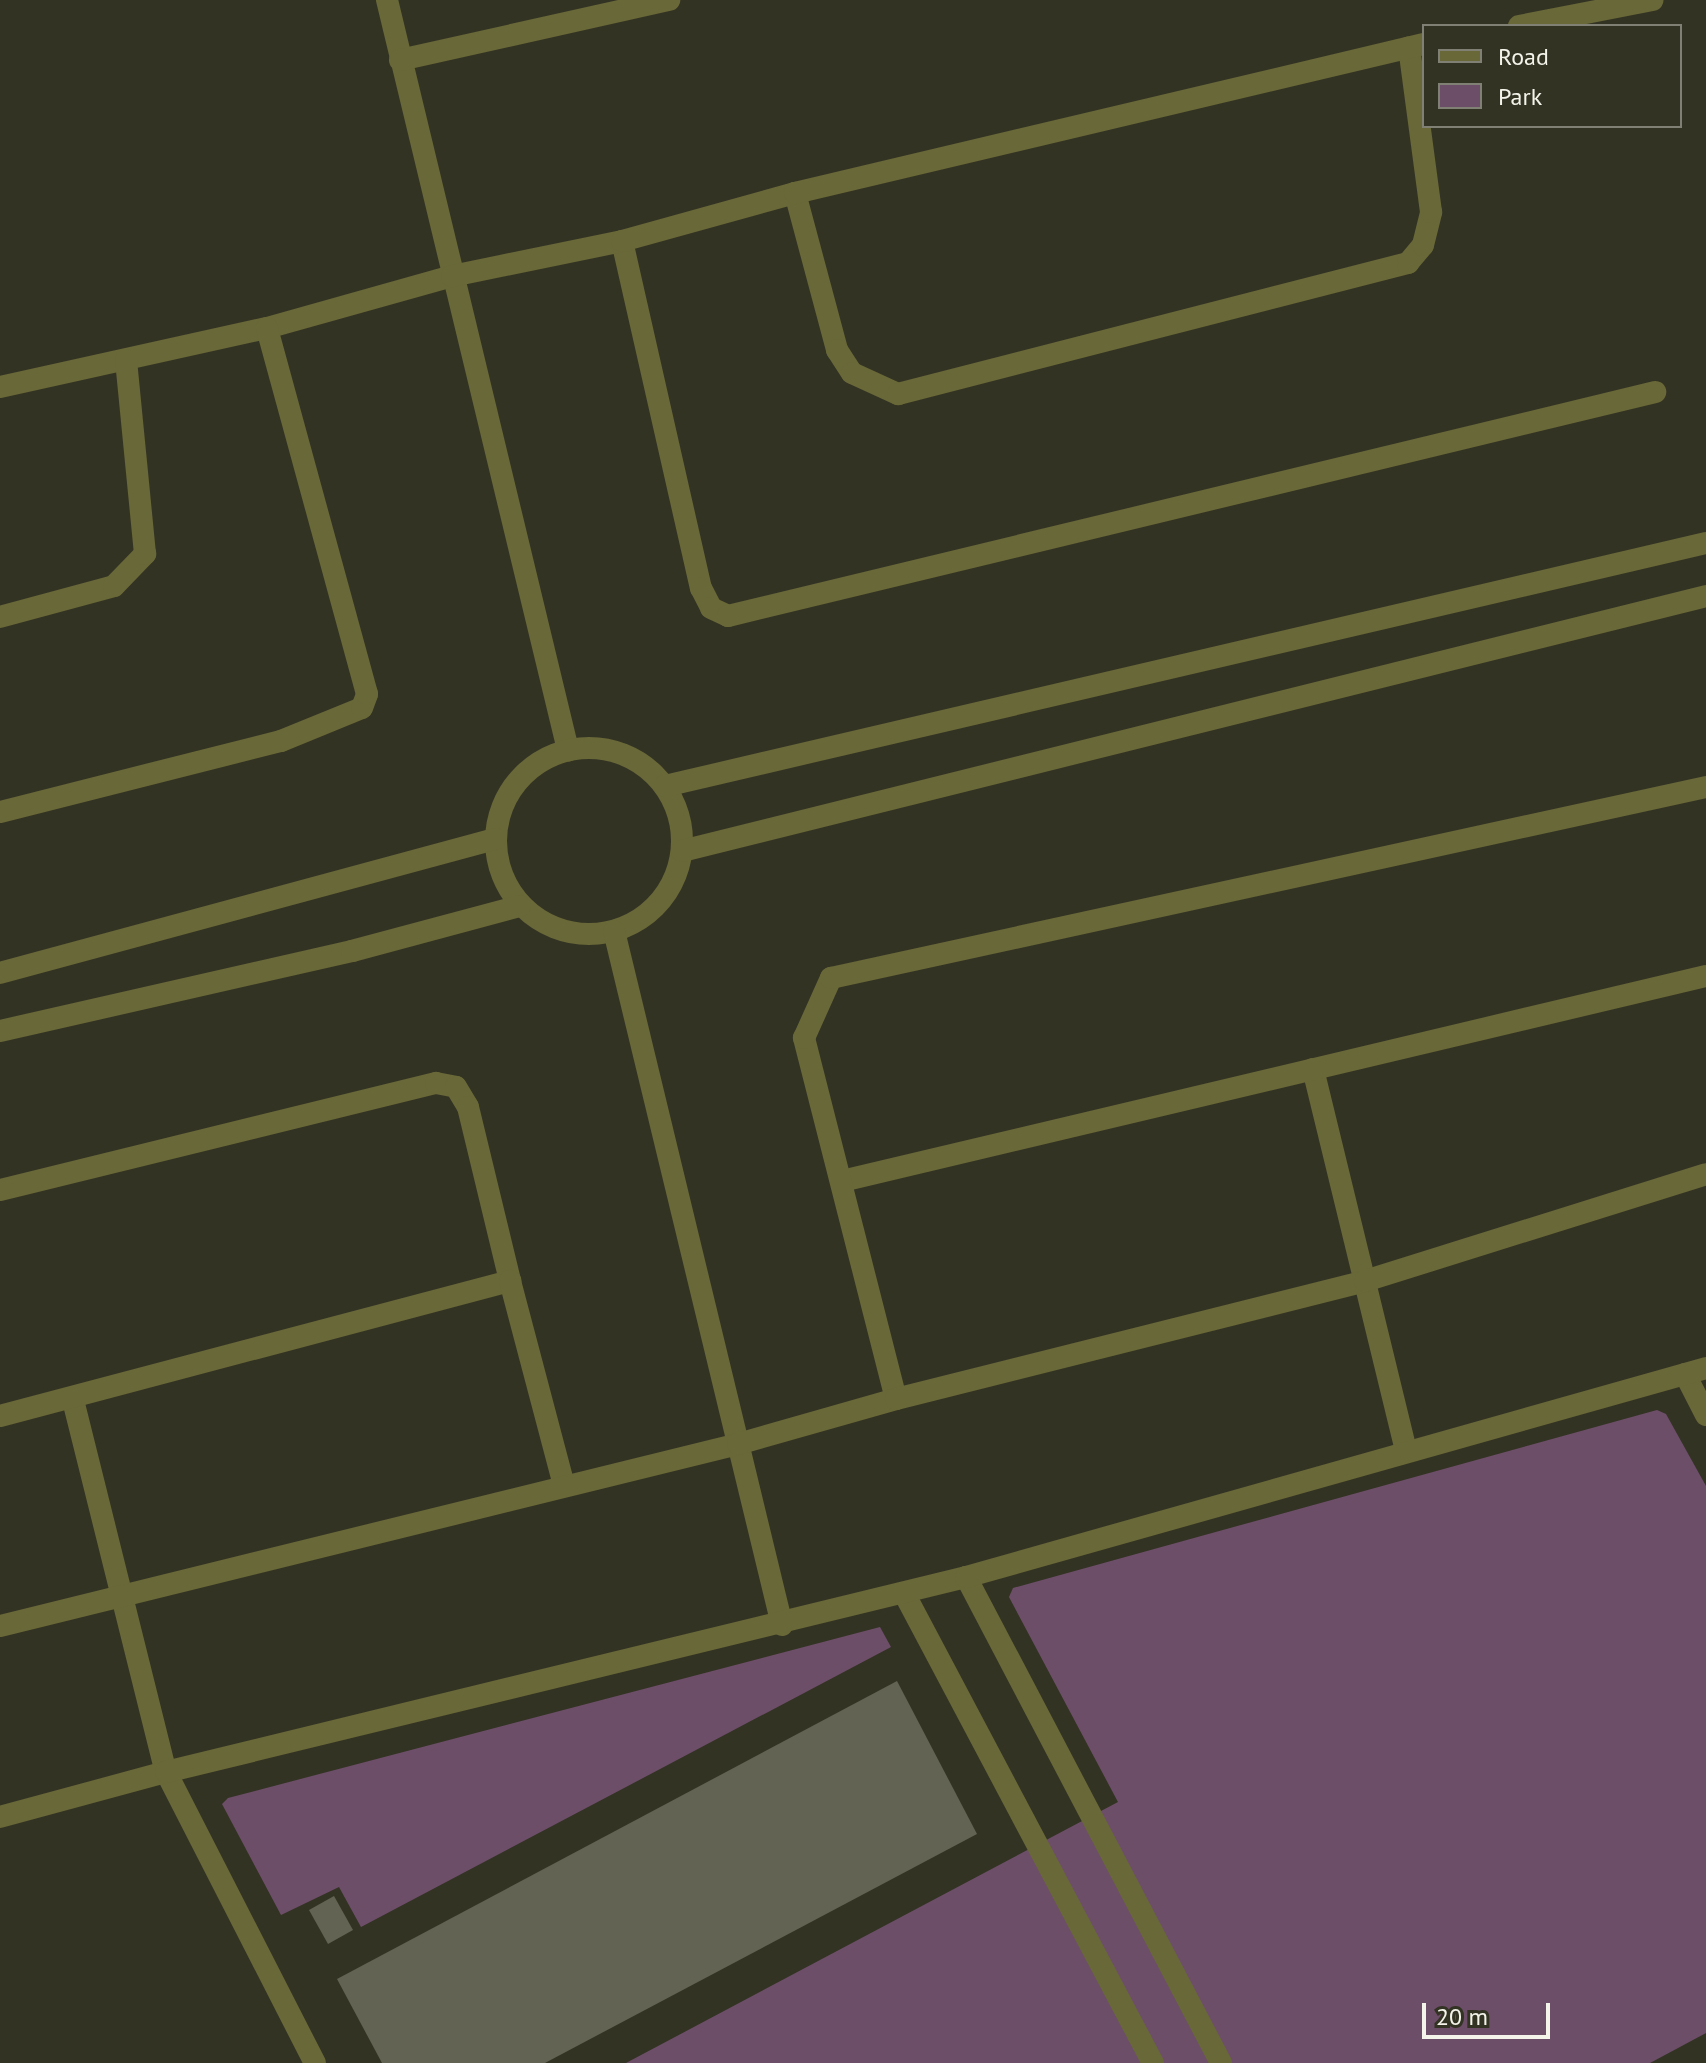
<!DOCTYPE html>
<style>
body{margin:0}
#map{position:relative;width:1706px;height:2063px;overflow:hidden;background:#333324;font-family:"PT Sans",sans-serif}
div>[style]{position:absolute}
.green>*{inset:0;background:#6d4e69}
.building>*{inset:0;background:#636353}
.minor>*{height:22px;margin:-11px;padding:0 11px;transform-origin:11px;border-radius:11px;background:#696838}
.minor>.ring{margin:-11px;padding:0;box-sizing:content-box;background:none;border:22px solid #696838;border-radius:50%}
span{translate:-50% -50%;white-space:nowrap;text-align:center;line-height:1.15;-webkit-text-stroke:7px #333324;paint-order:stroke}
.legend{position:absolute;left:1422px;top:24px;width:260px;height:104px;box-sizing:border-box;background:#333324;border:2px solid #808074;margin:0;padding:10px 14px;list-style:none;font-size:24px;color:#f4f4eb}
.legend li{display:flex;align-items:center;gap:16px;height:40px}
.legend b{width:40px;border:2px solid #808074}
.scale{position:absolute;left:1422px;top:2003px;width:128px;height:36px;box-sizing:border-box;border:4px solid #f4f4eb;border-top:0;padding-left:10px;font-size:24px;line-height:28px;white-space:nowrap;color:#f4f4eb;-webkit-text-stroke:6px #333324;paint-order:stroke}
</style>
<div id="map">
<div class="green">
<div style="clip-path:polygon(1657px 1410px,1666px 1414px,1706px 1486px,1706px 2033px,1650px 2063px,626px 2063px,1118px 1802px,1009px 1597px,1013px 1588px)"></div>
<div style="clip-path:polygon(880px 1627px,891px 1647px,361px 1927px,339px 1887px,281px 1915px,222px 1804px,228px 1798px)"></div>
</div>
<div class="building">
<div style="clip-path:polygon(897px 1681px,977px 1834px,545px 2063px,382px 2063px,337px 1979px)"></div>
<div style="clip-path:polygon(334px 1896px,353px 1930px,328px 1944px,309px 1910px)"></div>
</div>
<div class="minor">
<div style="left:387px;top:0;width:772px;rotate:76.43deg"></div>
<div style="left:1519px;top:26px;width:136px;rotate:-11deg"></div>
<div style="left:400px;top:60px;width:276px;rotate:-12.6deg"></div>
<div style="left:795px;top:193px;width:163px;rotate:75deg"></div>
<div style="left:837px;top:350px;width:27px;rotate:57deg"></div>
<div style="left:852px;top:373px;width:51px;rotate:24.5deg"></div>
<div style="left:898px;top:394px;width:527px;rotate:-14.41deg"></div>
<div style="left:1408px;top:263px;width:23px;rotate:-50deg"></div>
<div style="left:1423px;top:245px;width:34px;rotate:-76deg"></div>
<div style="left:1431px;top:212px;width:166px;rotate:-97.6deg"></div>
<div style="left:622px;top:241px;width:356px;rotate:77.2deg"></div>
<div style="left:701px;top:588px;width:22px;rotate:63deg"></div>
<div style="left:711px;top:608px;width:19px;rotate:25deg"></div>
<div style="left:728px;top:616px;width:954px;rotate:-13.58deg"></div>
<div style="left:0;top:387px;width:273px;rotate:-12.5deg"></div>
<div style="left:267px;top:328px;width:192px;rotate:-15.7deg"></div>
<div style="left:452px;top:276px;width:174px;rotate:-11.6deg"></div>
<div style="left:622px;top:241px;width:180px;rotate:-15.5deg"></div>
<div style="left:795px;top:193px;width:646px;rotate:-13.33deg"></div>
<div style="left:0;top:617px;width:118px;rotate:-15.2deg"></div>
<div style="left:114px;top:586px;width:45px;rotate:-45.9deg"></div>
<div style="left:145px;top:554px;width:195px;rotate:-95.6deg"></div>
<div class="ring" style="left:496px;top:748px;width:164px;height:164px"></div>
<div style="left:665px;top:786px;width:1069px;rotate:-13.14deg"></div>
<div style="left:0;top:812px;width:290px;rotate:-14.2deg"></div>
<div style="left:281px;top:741px;width:87px;rotate:-22.2deg"></div>
<div style="left:362px;top:708px;width:15px;rotate:-70deg"></div>
<div style="left:367px;top:694px;width:379px;rotate:-105.3deg"></div>
<div style="left:682px;top:851px;width:1055px;rotate:-13.98deg"></div>
<div style="left:614px;top:931px;width:714px;rotate:76.39deg"></div>
<div style="left:0;top:973px;width:513px;rotate:-15.15deg"></div>
<div style="left:0;top:1031px;width:361px;rotate:-12.8deg"></div>
<div style="left:352px;top:951px;width:174px;rotate:-15deg"></div>
<div style="left:1313px;top:1069px;width:393px;rotate:76.3deg"></div>
<div style="left:842px;top:1181px;width:888px;rotate:-13.35deg"></div>
<div style="left:0;top:1190px;width:449px;rotate:-13.8deg"></div>
<div style="left:436px;top:1083px;width:20px;rotate:11deg"></div>
<div style="left:456px;top:1087px;width:23px;rotate:59deg"></div>
<div style="left:468px;top:1107px;width:179px;rotate:76.4deg"></div>
<div style="left:1685px;top:1374px;width:46px;rotate:62.9deg"></div>
<div style="left:896px;top:1399px;width:373px;rotate:-104.3deg"></div>
<div style="left:804px;top:1038px;width:66px;rotate:-65.8deg"></div>
<div style="left:831px;top:978px;width:896px;rotate:-12.31deg"></div>
<div style="left:73px;top:1400px;width:383px;rotate:76deg"></div>
<div style="left:166px;top:1772px;width:327px;rotate:62.9deg"></div>
<div style="left:0;top:1416px;width:528px;rotate:-14.83deg"></div>
<div style="left:510px;top:1281px;width:212px;rotate:75.2deg"></div>
<div style="left:966px;top:1577px;width:549px;rotate:62.31deg"></div>
<div style="left:904px;top:1593px;width:532px;rotate:62.09deg"></div>
<div style="left:0;top:1626px;width:760px;rotate:-13.85deg"></div>
<div style="left:738px;top:1444px;width:164px;rotate:-15.9deg"></div>
<div style="left:896px;top:1399px;width:484px;rotate:-14.1deg"></div>
<div style="left:1365px;top:1281px;width:357px;rotate:-17.4deg"></div>
<div style="left:0;top:1817px;width:172px;rotate:-15.2deg"></div>
<div style="left:166px;top:1772px;width:823px;rotate:-13.7deg"></div>
<div style="left:966px;top:1577px;width:769px;rotate:-15.77deg"></div>
</div>
<ul class="legend">
<li><b style="height:10px;background:#696838"></b>Road</li>
<li><b style="height:22px;background:#6d4e69"></b>Park</li>
</ul>
<div class="scale">20 m</div>
</div>
